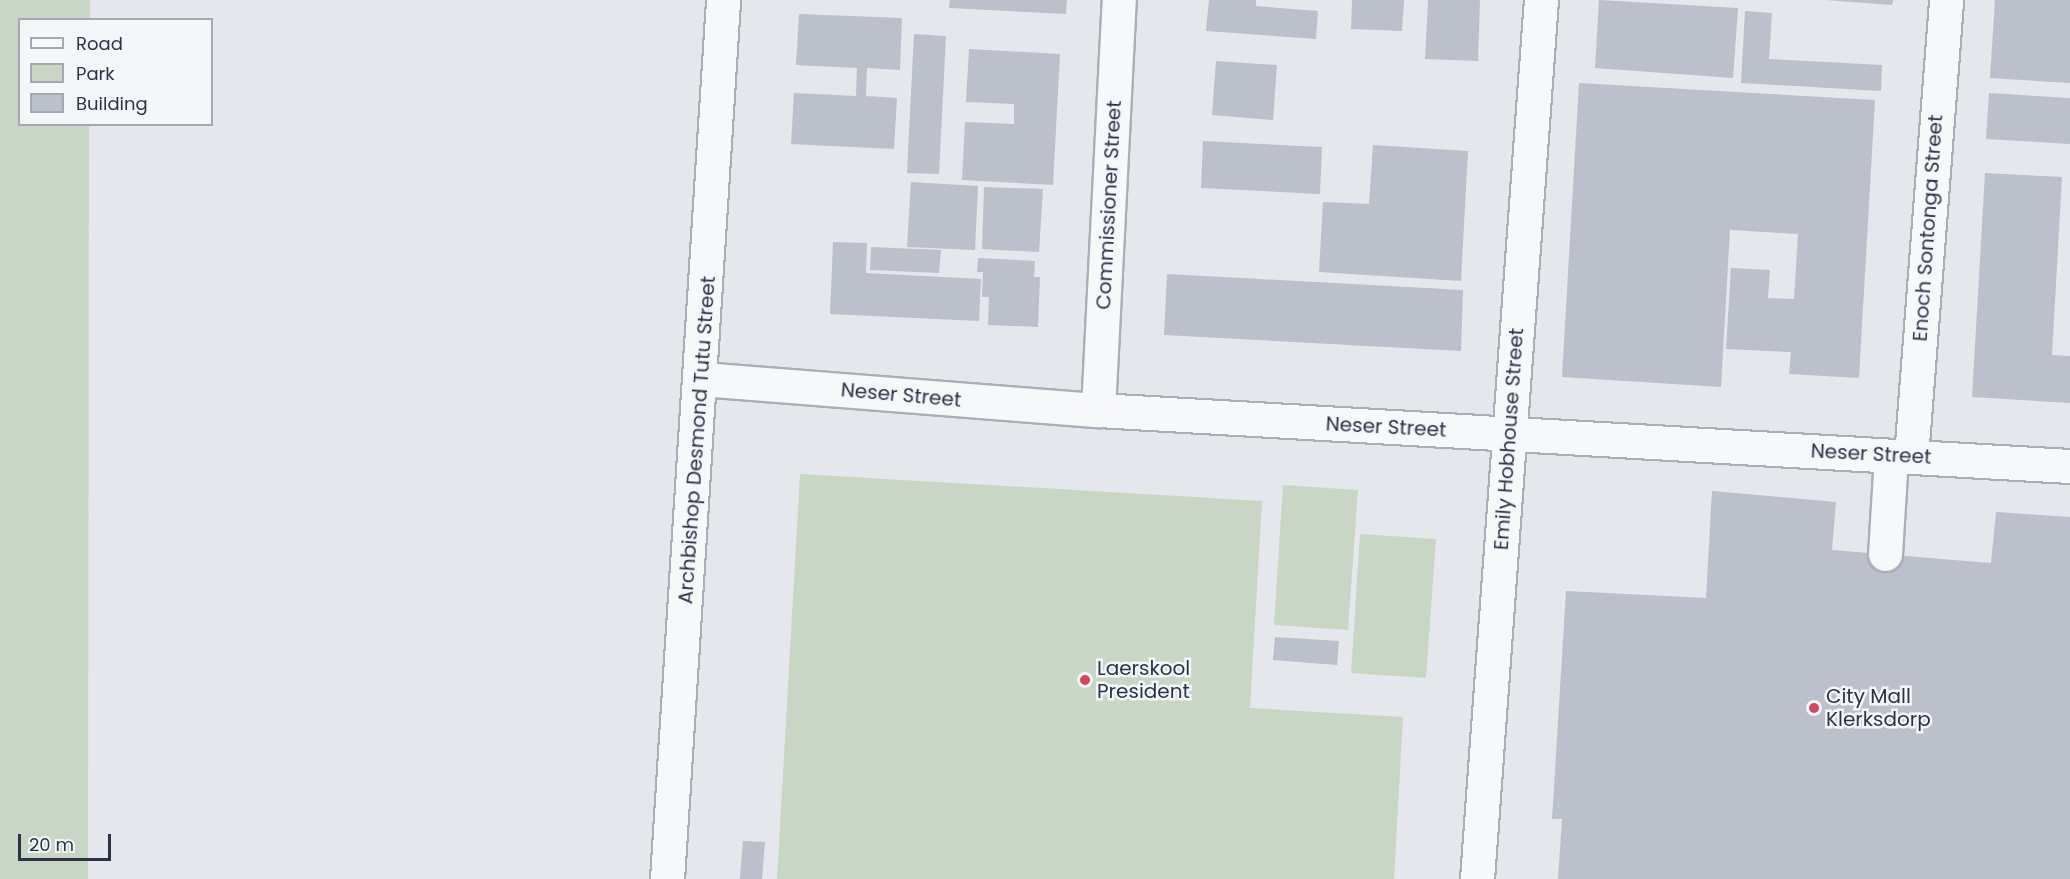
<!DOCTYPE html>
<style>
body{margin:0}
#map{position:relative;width:2070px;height:879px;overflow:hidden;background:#e4e7ec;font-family:Poppins,sans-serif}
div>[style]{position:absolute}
.green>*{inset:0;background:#c9d6c5}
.building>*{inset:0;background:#bbc0ca}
.roads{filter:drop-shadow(2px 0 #a9aeb7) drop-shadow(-2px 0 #a9aeb7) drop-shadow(0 2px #a9aeb7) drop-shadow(0 -2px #a9aeb7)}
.minor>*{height:33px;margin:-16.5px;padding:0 16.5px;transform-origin:16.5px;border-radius:16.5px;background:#f7f8fa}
.dots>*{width:16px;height:16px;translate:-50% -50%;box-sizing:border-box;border:3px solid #f4f6f9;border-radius:50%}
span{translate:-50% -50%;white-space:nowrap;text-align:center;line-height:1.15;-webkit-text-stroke:5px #f4f6f9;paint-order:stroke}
.street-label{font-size:20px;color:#2b3445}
.poi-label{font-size:20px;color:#2b3445}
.left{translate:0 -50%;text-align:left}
.legend{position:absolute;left:18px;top:18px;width:195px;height:108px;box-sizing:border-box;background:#f4f6f9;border:2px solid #a4a8b1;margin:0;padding:8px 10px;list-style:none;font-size:18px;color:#2b3445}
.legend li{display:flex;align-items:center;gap:12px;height:30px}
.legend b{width:30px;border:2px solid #a4a8b1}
.scale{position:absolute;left:18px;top:834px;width:93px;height:27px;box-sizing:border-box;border:3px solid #2b3445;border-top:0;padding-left:8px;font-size:18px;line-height:21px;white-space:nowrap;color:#2b3445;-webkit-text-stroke:4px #f4f6f9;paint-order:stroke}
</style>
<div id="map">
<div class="green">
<div style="clip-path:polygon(0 0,90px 0,90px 19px,20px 20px,20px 124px,89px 125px,88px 879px,0 879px)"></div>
<div style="clip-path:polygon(800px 474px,1262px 501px,1250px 708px,1403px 717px,1394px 879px,777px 879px)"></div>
<div style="clip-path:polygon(1283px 485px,1358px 490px,1348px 630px,1274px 625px)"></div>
<div style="clip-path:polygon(1360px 534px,1436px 539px,1426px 678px,1351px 673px)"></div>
</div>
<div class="building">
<div style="clip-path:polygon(950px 0,1067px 0,1066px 14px,949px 8px)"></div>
<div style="clip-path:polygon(1209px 0,1256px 0,1256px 6px,1318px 11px,1316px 39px,1206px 31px)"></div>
<div style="clip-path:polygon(1352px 0,1404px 0,1402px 31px,1351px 29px)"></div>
<div style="clip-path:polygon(1428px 0,1480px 0,1478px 61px,1425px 59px)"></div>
<div style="clip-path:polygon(1599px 0,1738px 8px,1733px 78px,1595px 68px)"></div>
<div style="clip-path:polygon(1826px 0,1893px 0,1892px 5px)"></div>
<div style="clip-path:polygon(1995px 0,2070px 0,2070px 83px,1990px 78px)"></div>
<div style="clip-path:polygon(1745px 11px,1772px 13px,1769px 59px,1882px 65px,1881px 91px,1741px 83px)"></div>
<div style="clip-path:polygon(799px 14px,902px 18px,900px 70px,867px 68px,866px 96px,897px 98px,894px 149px,791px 144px,794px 93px,856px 96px,857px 68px,796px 65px)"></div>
<div style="clip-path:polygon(914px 34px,946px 36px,939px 174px,907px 173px)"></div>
<div style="clip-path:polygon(969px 49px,1060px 54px,1053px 185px,962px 180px,965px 122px,1014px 124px,1014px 104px,966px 102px)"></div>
<div style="clip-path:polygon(1216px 61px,1277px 65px,1273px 120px,1212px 115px)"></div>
<div style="clip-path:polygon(1579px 83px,1875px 100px,1859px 378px,1789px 374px,1791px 352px,1726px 349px,1731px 268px,1770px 270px,1768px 298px,1794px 299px,1798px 234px,1730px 230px,1721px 387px,1562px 377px)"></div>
<div style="clip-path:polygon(1989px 93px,2070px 98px,2070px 144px,1986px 139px)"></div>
<div style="clip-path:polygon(1203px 141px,1322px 147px,1320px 194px,1201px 188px)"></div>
<div style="clip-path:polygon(1373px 145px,1468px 151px,1461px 281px,1319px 272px,1323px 202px,1369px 204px)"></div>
<div style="clip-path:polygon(1985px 173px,2062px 177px,2052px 355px,2070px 356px,2070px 403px,1972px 397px)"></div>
<div style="clip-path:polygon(911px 182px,978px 186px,975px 250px,907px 247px)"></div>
<div style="clip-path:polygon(984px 187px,1043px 189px,1039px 252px,982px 249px)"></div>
<div style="clip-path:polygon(833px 242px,867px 243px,866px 273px,981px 279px,979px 321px,830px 314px)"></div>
<div style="clip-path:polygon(871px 247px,941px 250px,939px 273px,870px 270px)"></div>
<div style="clip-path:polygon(978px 258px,1035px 261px,1034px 277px,1040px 277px,1038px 327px,988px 325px,989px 297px,982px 297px,983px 272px,977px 272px)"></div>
<div style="clip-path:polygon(1167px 274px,1463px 290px,1461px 351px,1164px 335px)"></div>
<div style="clip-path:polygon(1712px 491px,1836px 502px,1832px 550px,1991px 563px,1996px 512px,2070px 517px,2070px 879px,1558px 879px,1562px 819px,1552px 819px,1566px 591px,1706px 598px)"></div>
<div style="clip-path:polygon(1275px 637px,1339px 641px,1337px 665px,1273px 660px)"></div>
<div style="clip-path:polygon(743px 841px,765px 842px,762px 879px,740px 879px)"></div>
</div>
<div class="roads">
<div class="minor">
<div style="left:702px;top:379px;width:397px;rotate:4.5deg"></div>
<div style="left:1098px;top:410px;width:974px;rotate:3.3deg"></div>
<div style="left:1098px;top:410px;width:411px;rotate:-87.1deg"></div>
<div style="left:1911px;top:457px;width:458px;rotate:-85.6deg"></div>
<div style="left:1885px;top:554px;width:98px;rotate:-86.5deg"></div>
<div style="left:667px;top:879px;width:881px;rotate:-86.35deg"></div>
<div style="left:1477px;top:879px;width:881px;rotate:-85.84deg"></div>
</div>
</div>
<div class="dots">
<div style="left:1085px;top:680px;background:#d1495b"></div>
<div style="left:1814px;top:708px;background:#d1495b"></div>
</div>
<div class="street-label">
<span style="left:1109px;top:205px;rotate:-87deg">Commissioner Street</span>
<span style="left:1928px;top:228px;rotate:-86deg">Enoch Sontonga Street</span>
<span style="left:901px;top:395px;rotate:5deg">Neser Street</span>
<span style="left:1386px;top:427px;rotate:3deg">Neser Street</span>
<span style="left:1509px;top:439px;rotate:-86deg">Emily Hobhouse Street</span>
<span style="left:697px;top:440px;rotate:-86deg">Archbishop Desmond Tutu Street</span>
<span style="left:1871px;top:454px;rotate:3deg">Neser Street</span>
</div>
<div class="poi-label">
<span class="left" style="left:1097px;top:680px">Laerskool<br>President</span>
<span class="left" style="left:1826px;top:708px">City Mall<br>Klerksdorp</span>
</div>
<ul class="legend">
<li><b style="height:8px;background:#f7f8fa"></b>Road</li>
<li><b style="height:16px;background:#c9d6c5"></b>Park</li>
<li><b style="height:16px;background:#bbc0ca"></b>Building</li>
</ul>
<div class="scale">20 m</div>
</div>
